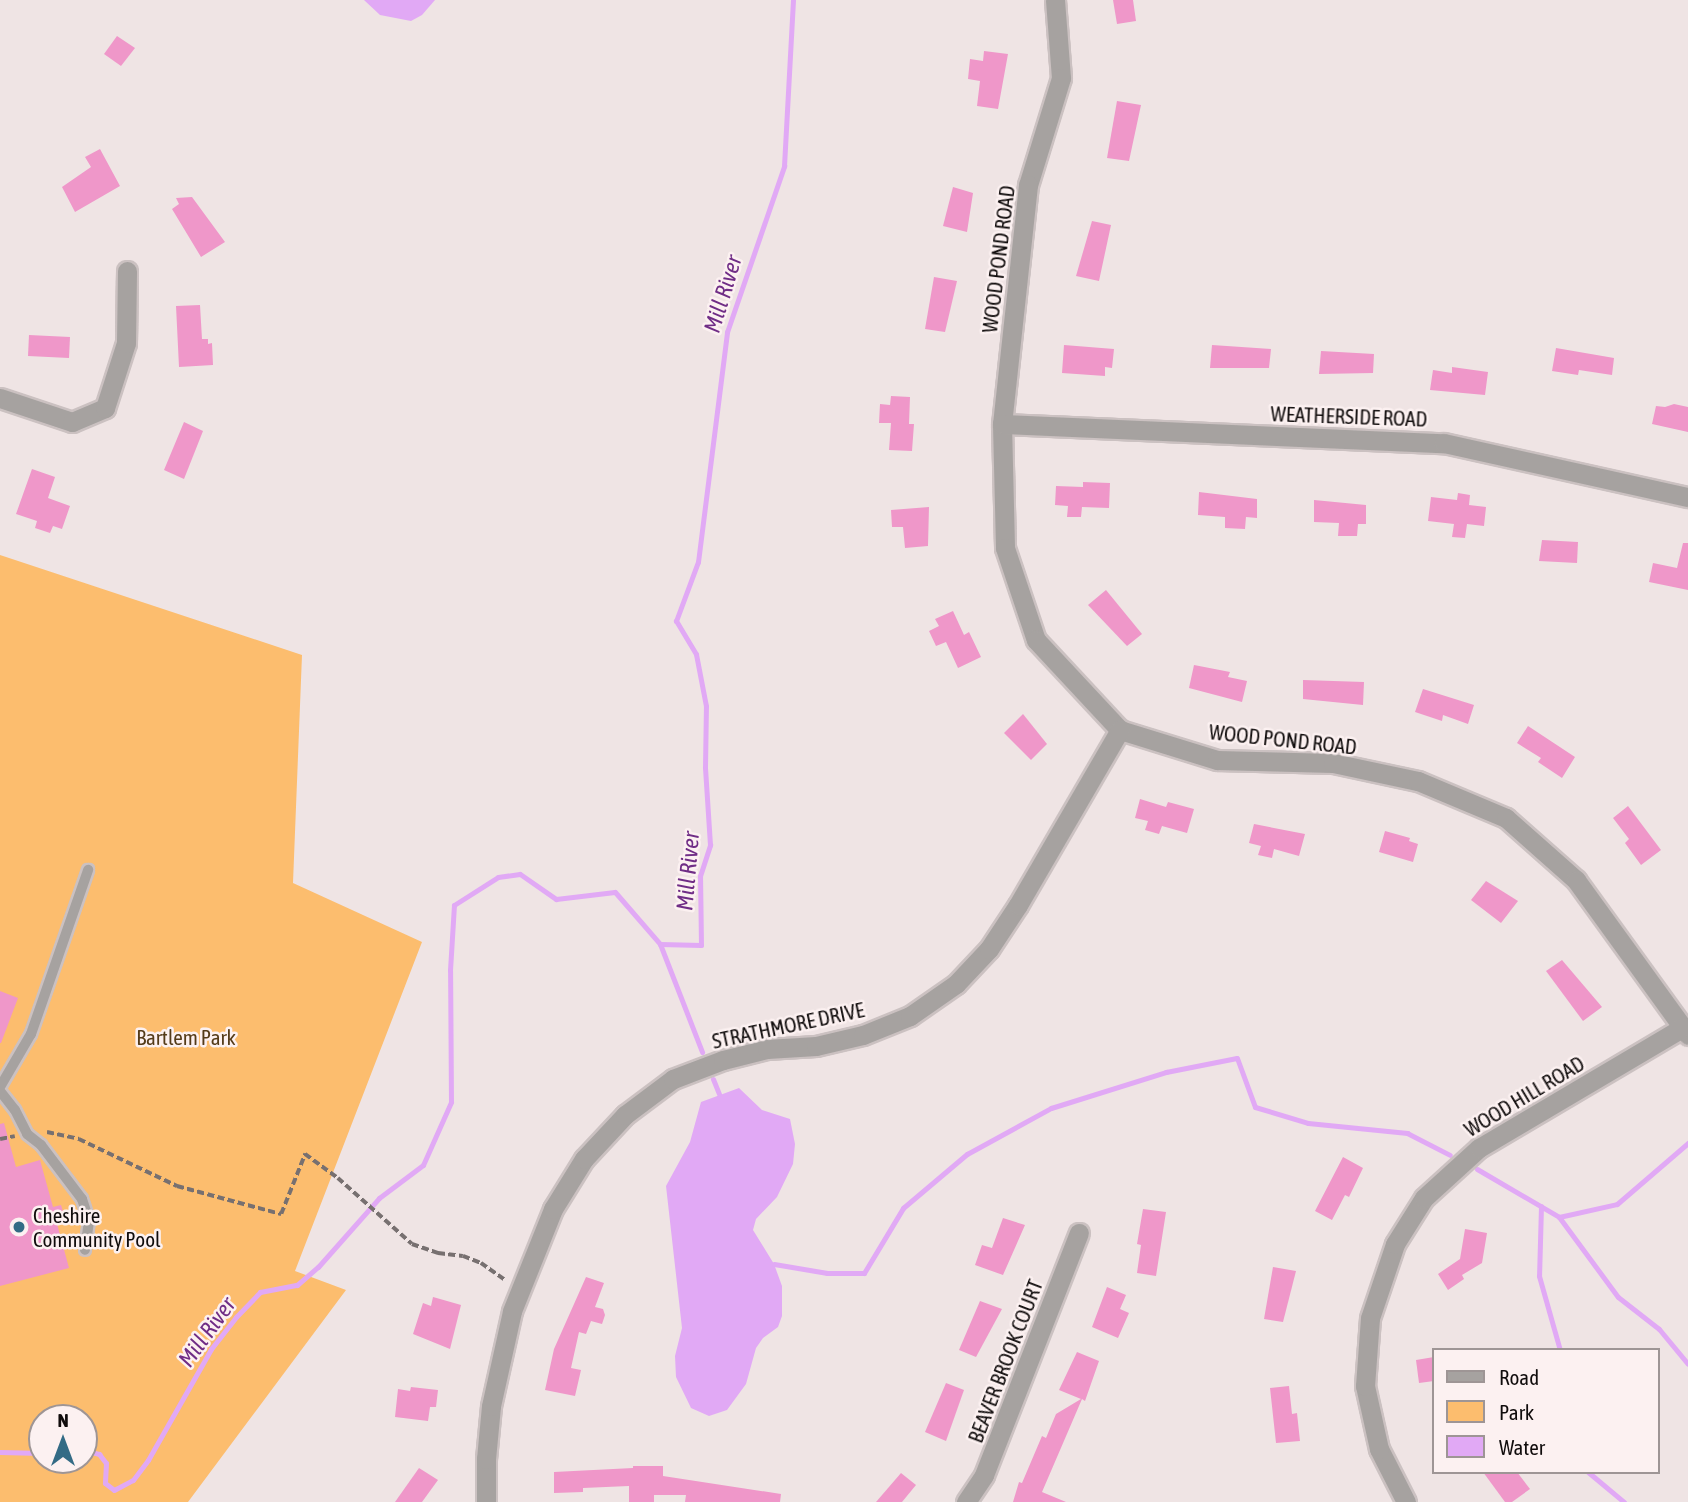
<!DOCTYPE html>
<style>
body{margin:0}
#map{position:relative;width:1688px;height:1502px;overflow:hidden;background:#efe4e4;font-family:"Asap Condensed",sans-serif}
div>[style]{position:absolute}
.green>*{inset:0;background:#fcbd6e}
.water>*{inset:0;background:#e1a9f5}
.stream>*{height:5px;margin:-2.5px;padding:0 2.5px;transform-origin:2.5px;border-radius:2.5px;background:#e1a9f5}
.building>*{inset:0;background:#ef97c9}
.path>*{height:3.5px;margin-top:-1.75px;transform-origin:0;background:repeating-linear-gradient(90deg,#777070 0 7px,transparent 0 10.5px)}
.roads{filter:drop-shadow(2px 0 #cbc1c1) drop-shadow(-2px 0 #cbc1c1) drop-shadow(0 2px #cbc1c1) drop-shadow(0 -2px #cbc1c1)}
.lane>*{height:10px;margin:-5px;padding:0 5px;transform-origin:5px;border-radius:5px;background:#a6a2a0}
.street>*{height:19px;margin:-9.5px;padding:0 9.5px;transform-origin:9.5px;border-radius:9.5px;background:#a6a2a0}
.dots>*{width:19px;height:19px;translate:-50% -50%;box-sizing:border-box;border:4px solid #fcf1f1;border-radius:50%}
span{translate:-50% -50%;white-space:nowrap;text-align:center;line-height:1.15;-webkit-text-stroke:5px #fcf1f1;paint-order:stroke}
.street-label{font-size:21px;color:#100c0c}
.park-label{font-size:21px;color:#543b19}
.poi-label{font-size:21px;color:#100c0c}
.left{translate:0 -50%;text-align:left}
.water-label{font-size:23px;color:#702d86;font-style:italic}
.legend{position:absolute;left:1432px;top:1348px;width:228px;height:126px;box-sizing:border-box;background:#fcf1f1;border:2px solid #9e9595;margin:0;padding:9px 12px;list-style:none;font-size:21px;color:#100c0c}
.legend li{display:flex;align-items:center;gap:14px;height:35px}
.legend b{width:35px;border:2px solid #9e9595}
.north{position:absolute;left:28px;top:1404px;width:70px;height:70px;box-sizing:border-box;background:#fcf1f1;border:2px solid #9e9595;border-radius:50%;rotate:0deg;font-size:19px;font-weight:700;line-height:28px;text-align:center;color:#100c0c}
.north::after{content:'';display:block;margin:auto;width:24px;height:32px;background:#336b85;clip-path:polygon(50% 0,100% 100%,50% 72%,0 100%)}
</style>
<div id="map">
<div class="green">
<div style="clip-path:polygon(evenodd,0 555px,302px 655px,293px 883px,422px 942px,295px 1271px,346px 1290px,188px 1502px,0 1502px,0 555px,42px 1418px,84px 1418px,84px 1460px,42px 1460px,42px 1418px)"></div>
</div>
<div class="water">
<div style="clip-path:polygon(364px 0,435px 0,422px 15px,411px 21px,380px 15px)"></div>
<div style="clip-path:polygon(739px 1088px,762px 1110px,790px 1119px,795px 1144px,793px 1164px,777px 1197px,756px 1219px,753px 1230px,774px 1264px,782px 1286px,782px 1316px,778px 1327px,763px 1338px,756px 1348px,746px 1384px,727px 1410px,709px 1416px,691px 1408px,676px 1377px,675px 1356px,682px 1328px,666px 1186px,690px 1142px,701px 1102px)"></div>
</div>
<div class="stream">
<div style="left:660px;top:944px;width:116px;rotate:68.7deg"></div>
<div style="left:713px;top:1079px;width:16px;rotate:68deg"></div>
<div style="left:1477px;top:1169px;width:95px;rotate:30.3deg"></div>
<div style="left:1559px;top:1217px;width:99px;rotate:53.6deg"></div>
<div style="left:1618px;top:1297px;width:52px;rotate:38deg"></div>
<div style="left:1659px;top:1329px;width:45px;rotate:50.4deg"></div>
<div style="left:1541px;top:1206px;width:70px;rotate:91.6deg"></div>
<div style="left:1539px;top:1276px;width:77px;rotate:74.2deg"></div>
<div style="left:1559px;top:1217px;width:59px;rotate:-12.6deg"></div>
<div style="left:1617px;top:1204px;width:94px;rotate:-40.7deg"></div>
<div style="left:774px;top:1264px;width:54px;rotate:9.6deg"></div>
<div style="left:827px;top:1273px;width:37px"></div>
<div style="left:864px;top:1273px;width:76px;rotate:-59deg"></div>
<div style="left:903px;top:1208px;width:84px;rotate:-40.2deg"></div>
<div style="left:967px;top:1154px;width:96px;rotate:-28.7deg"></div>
<div style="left:1051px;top:1108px;width:121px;rotate:-17.4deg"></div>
<div style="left:1166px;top:1072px;width:72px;rotate:-11.2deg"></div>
<div style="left:1237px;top:1058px;width:52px;rotate:69.8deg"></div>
<div style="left:1255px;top:1107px;width:55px;rotate:16.8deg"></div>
<div style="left:1308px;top:1123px;width:100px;rotate:5.8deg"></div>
<div style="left:1407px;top:1133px;width:48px;rotate:27.1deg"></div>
<div style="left:84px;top:1450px;width:16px;rotate:15deg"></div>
<div style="left:99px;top:1454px;width:11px;rotate:52deg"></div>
<div style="left:106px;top:1463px;width:20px;rotate:93deg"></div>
<div style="left:105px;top:1483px;width:11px;rotate:38deg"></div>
<div style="left:114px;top:1490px;width:21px;rotate:-28deg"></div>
<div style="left:133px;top:1480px;width:25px;rotate:-53deg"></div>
<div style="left:148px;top:1460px;width:128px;rotate:-60.4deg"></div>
<div style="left:211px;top:1349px;width:41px;rotate:-52deg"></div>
<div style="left:236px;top:1317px;width:35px;rotate:-46deg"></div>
<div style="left:260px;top:1292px;width:38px;rotate:-11deg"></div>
<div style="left:297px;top:1285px;width:28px;rotate:-41deg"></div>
<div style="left:318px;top:1267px;width:92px;rotate:-48.5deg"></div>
<div style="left:379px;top:1198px;width:55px;rotate:-36.9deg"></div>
<div style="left:423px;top:1165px;width:69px;rotate:-66deg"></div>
<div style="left:451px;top:1102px;width:132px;rotate:-90.4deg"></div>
<div style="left:450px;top:970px;width:65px;rotate:-86.5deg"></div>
<div style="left:454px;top:905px;width:52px;rotate:-32.5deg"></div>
<div style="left:498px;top:877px;width:22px;rotate:-8deg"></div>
<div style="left:520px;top:874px;width:44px;rotate:34.8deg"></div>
<div style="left:556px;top:899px;width:59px;rotate:-6.8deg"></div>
<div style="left:615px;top:892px;width:69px;rotate:49.1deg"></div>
<div style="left:660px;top:944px;width:41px;rotate:1.4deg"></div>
<div style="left:701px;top:945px;width:69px;rotate:-90.8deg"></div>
<div style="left:700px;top:876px;width:33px;rotate:-72deg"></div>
<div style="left:710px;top:845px;width:78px;rotate:-93.7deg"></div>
<div style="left:705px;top:767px;width:61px;rotate:-89.1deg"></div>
<div style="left:706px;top:706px;width:53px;rotate:-100.9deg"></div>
<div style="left:696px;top:654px;width:39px;rotate:-121deg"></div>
<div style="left:676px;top:621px;width:63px;rotate:-69.6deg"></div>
<div style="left:698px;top:562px;width:232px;rotate:-82.8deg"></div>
<div style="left:727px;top:332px;width:176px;rotate:-71deg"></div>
<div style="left:784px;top:166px;width:166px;rotate:-86.9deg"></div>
<div style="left:0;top:1452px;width:42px;rotate:1.4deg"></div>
<div style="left:1588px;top:1472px;width:47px;rotate:39.8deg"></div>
</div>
<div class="building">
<div style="clip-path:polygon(1113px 0,1133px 0,1136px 21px,1117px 24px)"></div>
<div style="clip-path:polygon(117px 36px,135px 48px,121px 66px,104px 54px)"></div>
<div style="clip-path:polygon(984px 51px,1008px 54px,998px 109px,977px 106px,980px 81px,968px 79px,970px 59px,983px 61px)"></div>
<div style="clip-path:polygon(1117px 101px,1141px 105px,1129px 161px,1107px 158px)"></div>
<div style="clip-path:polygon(100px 149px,120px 186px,75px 212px,62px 187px,91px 167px,85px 157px)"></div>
<div style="clip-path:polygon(953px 187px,973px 193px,967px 232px,943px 226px)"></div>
<div style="clip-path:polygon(192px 197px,225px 242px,201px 257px,172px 209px,179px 204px,176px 198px)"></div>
<div style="clip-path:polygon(1092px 221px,1111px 225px,1099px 281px,1076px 276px)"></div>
<div style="clip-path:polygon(934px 277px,957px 281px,945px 332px,925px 329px)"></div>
<div style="clip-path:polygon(200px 305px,202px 339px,208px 339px,208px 344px,212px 343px,213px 365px,179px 367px,176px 306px)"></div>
<div style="clip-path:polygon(29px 335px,70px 337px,69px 358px,28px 356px)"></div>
<div style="clip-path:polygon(1064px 345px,1114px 349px,1112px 368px,1105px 367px,1105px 376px,1062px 373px)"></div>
<div style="clip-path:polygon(1212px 345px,1271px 349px,1269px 368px,1210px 368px)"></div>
<div style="clip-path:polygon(1556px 348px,1614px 358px,1612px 375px,1579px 370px,1578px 375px,1552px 371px)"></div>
<div style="clip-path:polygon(1321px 351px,1374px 354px,1373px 373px,1319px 374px)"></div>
<div style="clip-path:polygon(1452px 367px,1488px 372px,1485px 395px,1430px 390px,1433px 370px,1452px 373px)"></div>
<div style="clip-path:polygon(891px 396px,910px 397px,909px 424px,914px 424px,912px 451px,889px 450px,891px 423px,879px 423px,880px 404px,890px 405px)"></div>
<div style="clip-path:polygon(1674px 404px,1688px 407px,1688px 432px,1652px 424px,1656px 406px,1665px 407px)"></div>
<div style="clip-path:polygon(184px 422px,203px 431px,184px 479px,164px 470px)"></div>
<div style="clip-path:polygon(32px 469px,55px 477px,48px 498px,70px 506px,62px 529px,53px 526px,50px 533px,35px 528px,37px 521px,16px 514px)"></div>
<div style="clip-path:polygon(1083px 482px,1110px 483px,1109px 508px,1082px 507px,1081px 517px,1067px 517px,1068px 506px,1055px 505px,1056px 486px,1083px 487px)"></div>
<div style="clip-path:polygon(1199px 492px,1257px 499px,1257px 518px,1246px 517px,1245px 529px,1225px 528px,1225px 517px,1198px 515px)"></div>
<div style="clip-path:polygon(1458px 493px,1470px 495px,1469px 505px,1486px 507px,1484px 526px,1467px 524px,1465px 538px,1452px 537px,1454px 524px,1428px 521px,1431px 497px,1457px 500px)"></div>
<div style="clip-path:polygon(1314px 500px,1366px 505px,1366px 524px,1358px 524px,1357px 536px,1338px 536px,1339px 523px,1314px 522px)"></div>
<div style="clip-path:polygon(929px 507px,928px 546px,905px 548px,903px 527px,892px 527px,891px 510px)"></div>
<div style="clip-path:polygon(1542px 540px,1578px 542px,1577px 563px,1539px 561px)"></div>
<div style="clip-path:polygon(1683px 543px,1688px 543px,1688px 590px,1649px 582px,1653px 563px,1677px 568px)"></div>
<div style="clip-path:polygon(1106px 590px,1142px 634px,1127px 646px,1088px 605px)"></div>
<div style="clip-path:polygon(953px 611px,964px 635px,969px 632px,981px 657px,958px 668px,946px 642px,936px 646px,929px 631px,939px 626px,935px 619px)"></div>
<div style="clip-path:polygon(1194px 665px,1230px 672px,1228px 677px,1247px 681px,1242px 702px,1189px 688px)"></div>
<div style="clip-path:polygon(1303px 680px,1364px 682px,1363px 705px,1303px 699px)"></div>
<div style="clip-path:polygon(1423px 689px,1474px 705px,1468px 724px,1443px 715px,1442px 721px,1415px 712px)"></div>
<div style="clip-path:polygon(1023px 714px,1047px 744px,1031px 760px,1004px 733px)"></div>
<div style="clip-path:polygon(1528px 726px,1575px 757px,1562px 778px,1538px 762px,1541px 758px,1517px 743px)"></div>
<div style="clip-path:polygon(1140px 799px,1166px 807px,1168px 802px,1194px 809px,1187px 833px,1162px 826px,1159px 834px,1145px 830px,1148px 821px,1135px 818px)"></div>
<div style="clip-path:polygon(1628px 806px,1661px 850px,1641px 865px,1625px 843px,1629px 839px,1613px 818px)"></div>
<div style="clip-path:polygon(1254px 824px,1305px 834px,1299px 856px,1274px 849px,1272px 858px,1258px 855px,1261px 846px,1249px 843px)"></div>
<div style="clip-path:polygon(1385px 831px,1410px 838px,1409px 841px,1418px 844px,1413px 862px,1379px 852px)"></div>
<div style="clip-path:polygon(1486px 881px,1518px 901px,1501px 923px,1471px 900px)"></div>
<div style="clip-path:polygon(1562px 960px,1602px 1007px,1583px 1021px,1546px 971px)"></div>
<div style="clip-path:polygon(0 991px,18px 998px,1px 1043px,0 1043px)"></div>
<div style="clip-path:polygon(4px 1123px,16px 1167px,40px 1160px,53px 1207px,61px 1205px,65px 1218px,56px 1220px,69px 1268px,0 1286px,0 1124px)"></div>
<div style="clip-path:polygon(1343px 1157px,1363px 1168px,1349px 1197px,1345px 1195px,1332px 1220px,1315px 1211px)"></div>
<div style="clip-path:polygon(1143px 1209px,1166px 1212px,1156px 1276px,1137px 1273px,1141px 1245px,1137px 1244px)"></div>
<div style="clip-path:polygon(1003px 1218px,1025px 1225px,1003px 1275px,975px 1265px,982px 1245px,992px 1248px)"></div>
<div style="clip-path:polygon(1465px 1229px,1487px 1233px,1482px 1263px,1462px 1275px,1464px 1279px,1448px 1290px,1438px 1274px,1460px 1259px)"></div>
<div style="clip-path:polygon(1273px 1267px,1296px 1271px,1283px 1322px,1264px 1319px)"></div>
<div style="clip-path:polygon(586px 1277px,604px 1283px,595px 1307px,603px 1309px,605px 1315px,602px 1324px,591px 1321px,586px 1334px,579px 1332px,571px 1368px,581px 1370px,575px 1396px,545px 1390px,554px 1349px)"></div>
<div style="clip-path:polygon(1107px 1287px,1126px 1295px,1120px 1309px,1129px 1313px,1118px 1338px,1092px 1327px)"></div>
<div style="clip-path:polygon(433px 1297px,461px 1305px,450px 1349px,413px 1334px,423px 1303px,431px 1306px)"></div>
<div style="clip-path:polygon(980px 1301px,1002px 1309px,976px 1357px,959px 1350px)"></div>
<div style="clip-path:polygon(1077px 1352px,1099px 1361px,1085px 1401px,1082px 1399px,1042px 1492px,1066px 1502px,1013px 1502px,1019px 1482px,1022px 1483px,1042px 1436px,1046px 1438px,1056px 1414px,1081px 1399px,1059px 1390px)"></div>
<div style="clip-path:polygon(1434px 1357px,1434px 1381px,1419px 1383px,1416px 1360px)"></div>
<div style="clip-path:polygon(946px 1383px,964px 1390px,946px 1441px,925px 1432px)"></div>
<div style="clip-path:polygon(1289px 1386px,1292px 1414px,1297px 1413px,1300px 1441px,1276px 1443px,1270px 1388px)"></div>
<div style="clip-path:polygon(411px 1387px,438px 1390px,436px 1407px,430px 1407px,428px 1421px,395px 1417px,398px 1389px,410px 1391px)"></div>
<div style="clip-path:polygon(633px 1466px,663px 1466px,663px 1476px,781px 1494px,780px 1502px,685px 1502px,686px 1495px,654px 1495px,654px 1502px,629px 1502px,629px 1486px,583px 1488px,583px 1492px,554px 1493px,554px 1472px,633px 1468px)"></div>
<div style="clip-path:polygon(419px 1468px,438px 1480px,422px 1502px,395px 1502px)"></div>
<div style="clip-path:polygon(1483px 1472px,1517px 1472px,1530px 1489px,1512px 1502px,1505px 1502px)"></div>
<div style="clip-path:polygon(901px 1473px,916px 1485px,902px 1502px,876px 1502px)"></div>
</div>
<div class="path">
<div style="left:47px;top:1132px;width:33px;rotate:12deg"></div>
<div style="left:79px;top:1139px;width:109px;rotate:25.6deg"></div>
<div style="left:177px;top:1186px;width:108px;rotate:15.1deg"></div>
<div style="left:281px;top:1214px;width:65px;rotate:-68.2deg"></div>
<div style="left:305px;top:1154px;width:41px;rotate:36deg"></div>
<div style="left:338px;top:1178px;width:99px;rotate:41.7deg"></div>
<div style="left:412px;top:1244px;width:28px;rotate:19deg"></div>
<div style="left:438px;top:1253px;width:25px;rotate:7deg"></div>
<div style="left:463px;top:1256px;width:19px;rotate:21deg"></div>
<div style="left:481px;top:1263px;width:29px;rotate:35deg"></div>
<div style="left:0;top:1139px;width:15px;rotate:-11deg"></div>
</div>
<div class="roads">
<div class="lane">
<div style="left:0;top:1087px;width:61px;rotate:-59.7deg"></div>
<div style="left:31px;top:1034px;width:174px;rotate:-70.8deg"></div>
<div style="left:0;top:1091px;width:24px;rotate:52deg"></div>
<div style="left:15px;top:1110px;width:27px;rotate:63deg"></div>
<div style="left:27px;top:1134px;width:18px;rotate:38deg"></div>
<div style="left:41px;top:1145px;width:68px;rotate:52.8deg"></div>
<div style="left:82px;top:1199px;width:23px;rotate:72deg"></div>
<div style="left:89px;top:1221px;width:29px;rotate:98deg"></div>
</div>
<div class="street">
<div style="left:1055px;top:0;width:78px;rotate:85.6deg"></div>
<div style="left:1061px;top:78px;width:112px;rotate:107.1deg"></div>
<div style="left:1028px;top:185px;width:240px;rotate:96.2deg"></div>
<div style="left:1002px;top:424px;width:124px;rotate:88.6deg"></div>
<div style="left:1005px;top:548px;width:97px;rotate:71.4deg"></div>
<div style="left:1036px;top:640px;width:123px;rotate:47deg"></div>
<div style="left:1120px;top:730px;width:102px;rotate:17.2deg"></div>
<div style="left:1217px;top:760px;width:116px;rotate:1.5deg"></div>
<div style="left:1333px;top:763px;width:87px;rotate:12deg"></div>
<div style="left:1418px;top:781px;width:95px;rotate:22.8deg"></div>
<div style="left:1506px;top:818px;width:94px;rotate:41.5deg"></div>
<div style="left:1576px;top:880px;width:191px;rotate:54.1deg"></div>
<div style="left:0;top:398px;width:76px;rotate:18.4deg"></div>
<div style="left:72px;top:422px;width:36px;rotate:-23deg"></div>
<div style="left:105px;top:408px;width:68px;rotate:-72.1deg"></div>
<div style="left:126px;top:343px;width:72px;rotate:-89.2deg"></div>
<div style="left:1002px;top:424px;width:442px;rotate:2.5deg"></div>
<div style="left:1444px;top:443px;width:250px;rotate:12.5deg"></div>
<div style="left:486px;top:1502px;width:43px;rotate:-90deg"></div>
<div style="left:486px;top:1459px;width:53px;rotate:-84.6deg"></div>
<div style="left:491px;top:1406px;width:97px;rotate:-77.5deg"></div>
<div style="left:512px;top:1311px;width:110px;rotate:-68.1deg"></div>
<div style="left:553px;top:1209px;width:59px;rotate:-58.2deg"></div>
<div style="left:584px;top:1159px;width:60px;rotate:-47deg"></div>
<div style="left:625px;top:1115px;width:60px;rotate:-36.9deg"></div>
<div style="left:673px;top:1079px;width:53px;rotate:-20.8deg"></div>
<div style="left:723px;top:1060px;width:45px;rotate:-14deg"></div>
<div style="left:767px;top:1049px;width:49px;rotate:-3.5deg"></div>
<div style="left:816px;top:1046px;width:48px;rotate:-13.2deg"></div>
<div style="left:863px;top:1035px;width:51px;rotate:-22deg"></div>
<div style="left:910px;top:1016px;width:56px;rotate:-34.8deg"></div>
<div style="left:956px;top:984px;width:48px;rotate:-46.7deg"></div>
<div style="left:989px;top:949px;width:53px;rotate:-56.6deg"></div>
<div style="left:1018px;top:905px;width:203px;rotate:-59.8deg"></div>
<div style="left:966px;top:1502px;width:32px;rotate:-56deg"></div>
<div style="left:984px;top:1475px;width:260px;rotate:-68.6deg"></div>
<div style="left:1406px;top:1502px;width:59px;rotate:-117deg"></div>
<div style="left:1379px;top:1449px;width:65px;rotate:-102.5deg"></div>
<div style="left:1365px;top:1386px;width:68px;rotate:-85.8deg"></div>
<div style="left:1370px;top:1318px;width:78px;rotate:-71.3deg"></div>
<div style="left:1395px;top:1244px;width:54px;rotate:-57.8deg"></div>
<div style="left:1424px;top:1198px;width:74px;rotate:-42.3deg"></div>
<div style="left:1479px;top:1148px;width:236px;rotate:-30.6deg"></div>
</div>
</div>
<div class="dots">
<div style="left:19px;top:1227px;background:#336b85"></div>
</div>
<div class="street-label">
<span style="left:998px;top:259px;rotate:-83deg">WOOD POND ROAD</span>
<span style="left:1349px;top:416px;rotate:2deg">WEATHERSIDE ROAD</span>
<span style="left:1283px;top:739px;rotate:6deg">WOOD POND ROAD</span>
<span style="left:788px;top:1025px;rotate:-12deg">STRATHMORE DRIVE</span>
<span style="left:1524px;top:1096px;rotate:-31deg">WOOD HILL ROAD</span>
<span style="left:1005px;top:1361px;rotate:-69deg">BEAVER BROOK COURT</span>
</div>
<div class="park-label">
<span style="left:186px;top:1037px">Bartlem Park</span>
</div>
<div class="poi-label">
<span class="left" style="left:33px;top:1227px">Cheshire<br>Community Pool</span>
</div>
<div class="water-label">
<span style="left:723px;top:294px;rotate:-73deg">Mill River</span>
<span style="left:688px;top:871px;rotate:-85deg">Mill River</span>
<span style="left:207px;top:1332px;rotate:-54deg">Mill River</span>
</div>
<ul class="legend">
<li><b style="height:9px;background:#a6a2a0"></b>Road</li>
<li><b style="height:19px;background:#fcbd6e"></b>Park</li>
<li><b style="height:19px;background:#e1a9f5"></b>Water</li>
</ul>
<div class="north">N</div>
</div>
